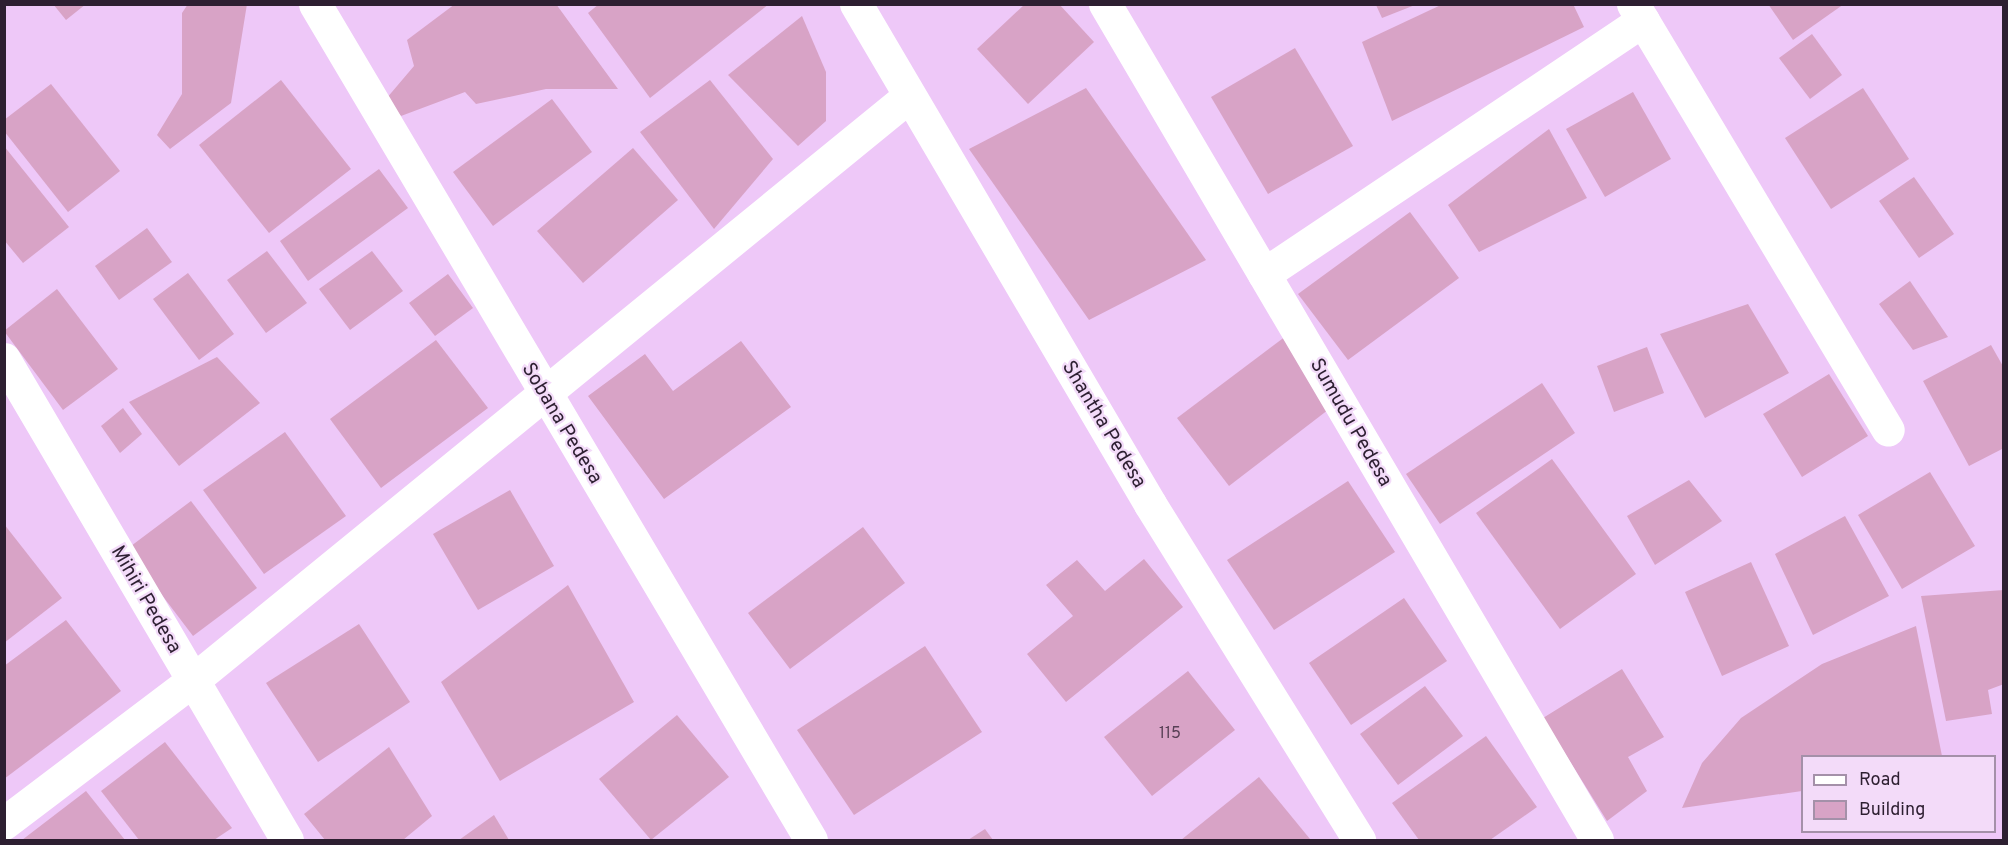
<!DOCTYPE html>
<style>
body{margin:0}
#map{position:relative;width:2008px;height:845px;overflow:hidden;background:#eec8f8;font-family:Overpass,sans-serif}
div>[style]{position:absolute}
.building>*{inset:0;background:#d8a3c6}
.street>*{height:33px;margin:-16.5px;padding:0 16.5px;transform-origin:16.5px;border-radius:16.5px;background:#fff}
span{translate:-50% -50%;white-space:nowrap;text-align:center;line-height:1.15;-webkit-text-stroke:4.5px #f3dbf9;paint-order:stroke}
.number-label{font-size:16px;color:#584056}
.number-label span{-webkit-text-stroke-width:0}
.street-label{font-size:20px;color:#2d1f31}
.frame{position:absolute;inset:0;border:6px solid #2d1f31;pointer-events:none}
.legend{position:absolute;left:1801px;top:755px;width:195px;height:78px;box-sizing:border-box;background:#f3dbf9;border:2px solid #a490a9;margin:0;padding:8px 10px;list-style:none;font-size:18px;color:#2d1f31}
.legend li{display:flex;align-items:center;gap:12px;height:30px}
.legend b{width:30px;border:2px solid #a490a9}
</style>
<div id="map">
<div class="building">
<div style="clip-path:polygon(53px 4px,86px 4px,66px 20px)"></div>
<div style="clip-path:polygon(188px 4px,247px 4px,231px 103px,170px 149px,157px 135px,182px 94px,182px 13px)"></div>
<div style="clip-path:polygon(455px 4px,556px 4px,618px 89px,546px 89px,476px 104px,465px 92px,401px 116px,386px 99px,414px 66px,407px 40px)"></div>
<div style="clip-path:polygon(599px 4px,769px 4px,650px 98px,588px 13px)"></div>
<div style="clip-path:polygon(1025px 4px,1059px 4px,1094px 42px,1028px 104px,977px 49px)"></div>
<div style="clip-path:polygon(1443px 4px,1573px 4px,1584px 27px,1392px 121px,1362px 42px)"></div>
<div style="clip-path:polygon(1768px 4px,1844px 4px,1793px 40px)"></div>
<div style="clip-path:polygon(1376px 5px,1415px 5px,1382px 18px)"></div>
<div style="clip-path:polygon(802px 16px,826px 72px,826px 121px,798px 146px,728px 75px)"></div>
<div style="clip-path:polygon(1812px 34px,1842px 75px,1810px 99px,1779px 58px)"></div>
<div style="clip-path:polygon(1295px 48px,1353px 146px,1268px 194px,1211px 97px)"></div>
<div style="clip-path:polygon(281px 80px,351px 169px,269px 233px,199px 145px)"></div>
<div style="clip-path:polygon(710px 80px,773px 159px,714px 229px,640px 132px)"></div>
<div style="clip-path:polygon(51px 84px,120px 171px,68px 212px,4px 131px,4px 120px)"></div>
<div style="clip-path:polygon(1086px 88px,1206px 260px,1089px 320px,969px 149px)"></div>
<div style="clip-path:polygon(1863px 88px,1909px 159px,1831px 209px,1785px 138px)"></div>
<div style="clip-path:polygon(1633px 92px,1671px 159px,1605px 197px,1566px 129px)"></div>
<div style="clip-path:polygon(552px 99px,592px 152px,493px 226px,453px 172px)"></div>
<div style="clip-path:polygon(1549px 129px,1587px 198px,1479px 252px,1448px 205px)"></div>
<div style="clip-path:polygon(4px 146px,69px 227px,23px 263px,4px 240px)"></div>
<div style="clip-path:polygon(633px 148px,678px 200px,583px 283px,537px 231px)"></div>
<div style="clip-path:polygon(379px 169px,408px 208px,308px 281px,280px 241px)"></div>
<div style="clip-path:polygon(1914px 177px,1954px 234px,1919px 258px,1879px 201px)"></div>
<div style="clip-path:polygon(1410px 212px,1459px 278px,1348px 360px,1298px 294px)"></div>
<div style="clip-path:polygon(147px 228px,172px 262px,119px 300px,95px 266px)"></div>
<div style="clip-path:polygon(267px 251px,307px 303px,266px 333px,227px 280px)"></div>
<div style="clip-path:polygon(372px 251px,403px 291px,350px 330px,319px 289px)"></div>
<div style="clip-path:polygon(188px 273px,234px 334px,199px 360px,153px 299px)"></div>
<div style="clip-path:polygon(448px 274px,473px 308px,435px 336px,409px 303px)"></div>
<div style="clip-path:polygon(1910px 281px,1948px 337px,1913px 350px,1879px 304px)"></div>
<div style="clip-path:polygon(57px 289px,118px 369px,63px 410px,4px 331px)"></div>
<div style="clip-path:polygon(1748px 304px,1789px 373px,1705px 418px,1660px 334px)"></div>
<div style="clip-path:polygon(1286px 336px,1337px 403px,1229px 486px,1177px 418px)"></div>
<div style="clip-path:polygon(436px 340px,488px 408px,381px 488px,330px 419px)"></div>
<div style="clip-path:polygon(741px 341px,791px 407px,664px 499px,588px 396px,645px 354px,673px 391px)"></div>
<div style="clip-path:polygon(1991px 345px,2004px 368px,2004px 448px,1969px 466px,1923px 381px)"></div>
<div style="clip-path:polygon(1647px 347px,1664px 393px,1614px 412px,1597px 366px)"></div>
<div style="clip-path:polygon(217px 357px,260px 403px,179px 466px,129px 402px)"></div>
<div style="clip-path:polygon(1829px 374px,1868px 436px,1802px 477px,1763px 414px)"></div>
<div style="clip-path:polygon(1542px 383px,1575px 433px,1440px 524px,1406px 474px)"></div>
<div style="clip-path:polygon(123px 408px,142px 434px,120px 453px,101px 426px)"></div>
<div style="clip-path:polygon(285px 432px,346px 516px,264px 574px,203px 490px)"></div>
<div style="clip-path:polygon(1552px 459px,1636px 574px,1560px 629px,1476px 513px)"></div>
<div style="clip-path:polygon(1930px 472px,1975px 546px,1902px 589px,1858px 515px)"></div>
<div style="clip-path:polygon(1689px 480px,1722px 521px,1655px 565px,1627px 516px)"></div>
<div style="clip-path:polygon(1348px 481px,1395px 552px,1274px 630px,1227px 560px)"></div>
<div style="clip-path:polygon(510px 490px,554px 566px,478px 610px,433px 534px)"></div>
<div style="clip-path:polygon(191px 501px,257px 588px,193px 636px,127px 549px)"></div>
<div style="clip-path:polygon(1845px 516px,1889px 596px,1813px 635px,1775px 554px)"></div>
<div style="clip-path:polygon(4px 524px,62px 598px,4px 643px)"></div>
<div style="clip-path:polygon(863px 527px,905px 583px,790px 669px,748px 613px)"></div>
<div style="clip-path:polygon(1144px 559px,1183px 607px,1066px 702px,1027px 654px,1073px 616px,1046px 585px,1077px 560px,1105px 591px)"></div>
<div style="clip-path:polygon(1751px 562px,1789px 646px,1722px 676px,1685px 592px)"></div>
<div style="clip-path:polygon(568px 585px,634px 702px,500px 781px,441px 682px)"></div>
<div style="clip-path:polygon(2004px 590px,2004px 684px,1988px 690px,1992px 714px,1946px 721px,1921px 596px)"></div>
<div style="clip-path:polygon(1404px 598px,1447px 661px,1351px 725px,1309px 663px)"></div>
<div style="clip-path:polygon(66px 620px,121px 691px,4px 779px,4px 666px)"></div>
<div style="clip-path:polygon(359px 624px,410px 702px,318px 762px,266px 683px)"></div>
<div style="clip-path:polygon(1916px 626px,1942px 756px,1802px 756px,1802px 791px,1682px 808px,1702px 763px,1741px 718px,1822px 664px)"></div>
<div style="clip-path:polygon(925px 646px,982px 732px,854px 815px,797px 730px)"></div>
<div style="clip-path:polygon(1622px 669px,1664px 737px,1628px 757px,1647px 791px,1607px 821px,1543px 718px)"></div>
<div style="clip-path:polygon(1188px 671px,1235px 730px,1152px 796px,1104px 737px)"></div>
<div style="clip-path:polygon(1425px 686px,1463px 736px,1398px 785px,1360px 734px)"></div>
<div style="clip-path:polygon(677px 715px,729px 777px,651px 840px,599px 779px)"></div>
<div style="clip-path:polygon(1486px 736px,1537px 807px,1490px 840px,1419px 840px,1392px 803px)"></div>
<div style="clip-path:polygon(165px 742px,232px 828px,214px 840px,139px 840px,101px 791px)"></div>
<div style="clip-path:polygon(389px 747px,432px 816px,403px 840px,325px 840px,304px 814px)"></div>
<div style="clip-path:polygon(1259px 777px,1310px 839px,1181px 840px)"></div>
<div style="clip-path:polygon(86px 791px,125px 840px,22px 840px)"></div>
<div style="clip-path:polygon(494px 815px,509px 840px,459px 840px)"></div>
<div style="clip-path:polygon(985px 829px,993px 840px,968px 840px)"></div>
</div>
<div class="street">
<div style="left:315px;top:4px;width:972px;rotate:59.32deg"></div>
<div style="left:856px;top:4px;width:580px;rotate:59.54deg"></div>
<div style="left:1150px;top:504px;width:396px;rotate:58.1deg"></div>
<div style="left:1105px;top:4px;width:970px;rotate:59.52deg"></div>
<div style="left:1633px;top:4px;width:496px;rotate:59.1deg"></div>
<div style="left:1264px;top:274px;width:456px;rotate:-33.8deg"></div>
<div style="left:4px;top:359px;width:558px;rotate:59.53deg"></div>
<div style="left:4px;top:823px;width:236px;rotate:-37.1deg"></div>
<div style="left:192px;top:681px;width:925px;rotate:-39.21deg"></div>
</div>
<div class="number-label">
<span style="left:1170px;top:734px">115</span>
</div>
<div class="street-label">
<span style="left:1350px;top:423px;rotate:60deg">Sumudu Pedesa</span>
<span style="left:561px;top:424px;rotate:59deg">Sobana Pedesa</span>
<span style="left:1103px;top:425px;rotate:59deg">Shantha Pedesa</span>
<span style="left:145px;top:600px;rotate:60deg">Mihiri Pedesa</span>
</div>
<div class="frame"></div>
<ul class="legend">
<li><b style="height:8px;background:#fff"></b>Road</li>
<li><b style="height:16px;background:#d8a3c6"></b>Building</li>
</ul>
</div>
